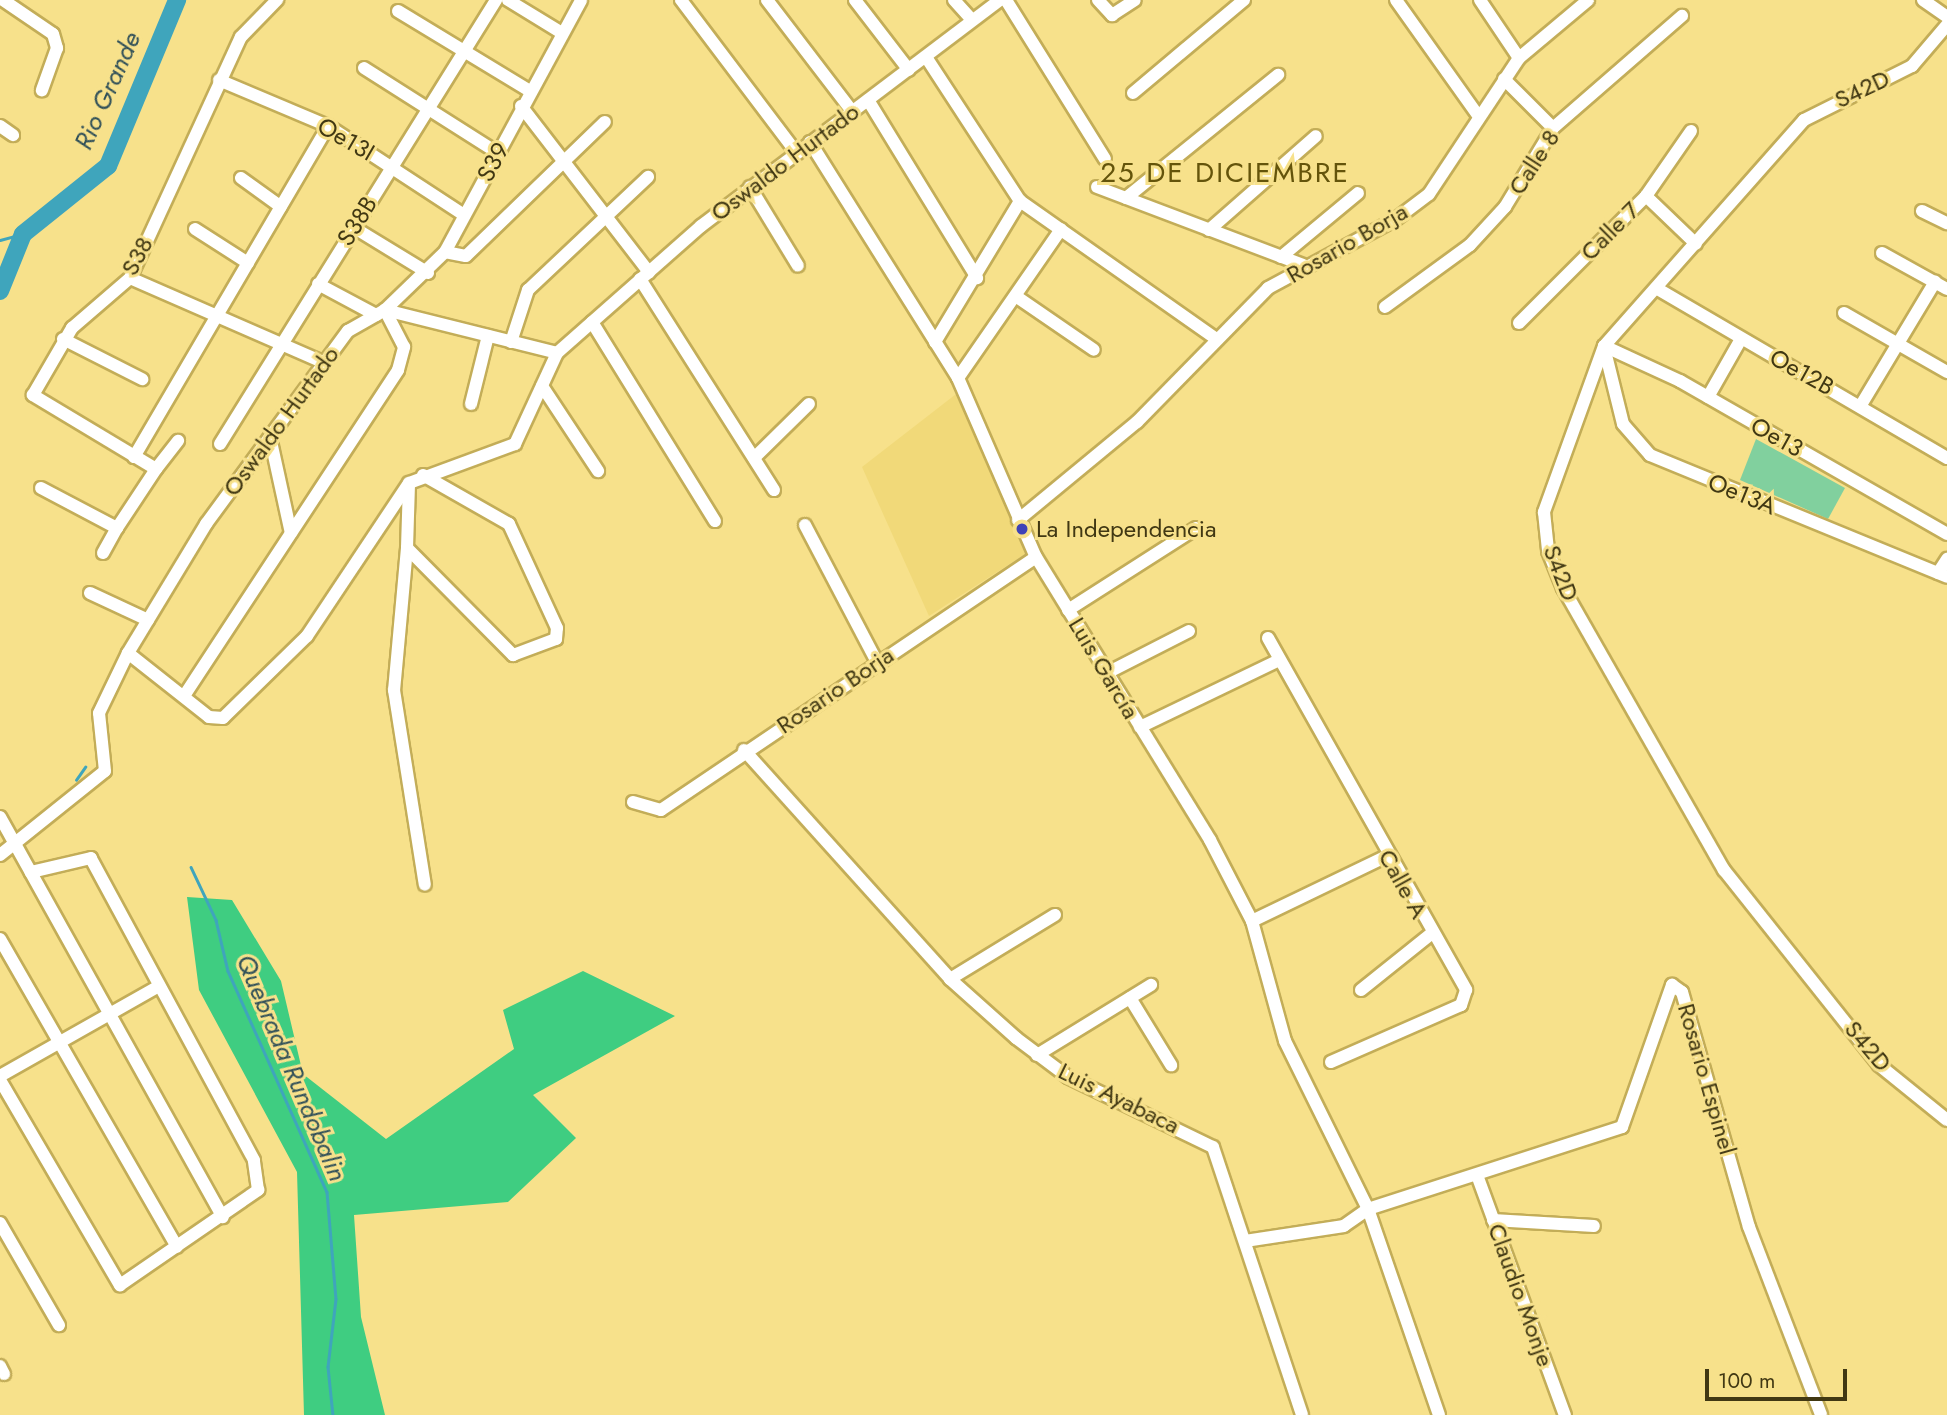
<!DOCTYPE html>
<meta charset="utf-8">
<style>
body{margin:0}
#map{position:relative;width:1947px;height:1415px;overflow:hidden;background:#f7e18b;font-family:Jost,sans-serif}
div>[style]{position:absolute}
.built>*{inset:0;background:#f1d979}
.green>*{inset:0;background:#81d09e}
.forest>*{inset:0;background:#3fcd81}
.stream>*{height:2.5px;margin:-1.25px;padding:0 1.25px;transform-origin:1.25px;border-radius:1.25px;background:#3fa5bc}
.river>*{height:18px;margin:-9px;padding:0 9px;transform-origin:9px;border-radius:9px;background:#3fa5bc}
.roads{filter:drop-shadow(2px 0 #c3ad58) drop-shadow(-2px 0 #c3ad58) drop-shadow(0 2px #c3ad58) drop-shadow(0 -2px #c3ad58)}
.minor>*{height:12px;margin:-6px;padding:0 6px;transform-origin:6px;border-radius:6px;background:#fff}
.dots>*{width:19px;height:19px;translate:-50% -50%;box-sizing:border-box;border:4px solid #f7e18b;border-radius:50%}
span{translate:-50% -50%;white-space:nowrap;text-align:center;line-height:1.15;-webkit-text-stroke:6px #f7e18b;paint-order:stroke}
.street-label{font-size:24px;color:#413813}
.poi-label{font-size:24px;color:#413813}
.left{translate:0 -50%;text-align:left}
.water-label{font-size:26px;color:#325159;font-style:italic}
.quarter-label{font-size:28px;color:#64540b;letter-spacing:2px}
.scale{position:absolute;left:1705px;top:1369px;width:142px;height:32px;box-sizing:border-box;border:4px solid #413813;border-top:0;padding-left:9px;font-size:21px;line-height:24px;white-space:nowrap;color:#413813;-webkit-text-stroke:5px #f7e18b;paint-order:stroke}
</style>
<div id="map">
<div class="built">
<div style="clip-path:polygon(960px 391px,1028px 552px,929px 616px,862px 467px)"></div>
</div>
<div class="green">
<div style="clip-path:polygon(1756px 439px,1845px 488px,1828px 519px,1740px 480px)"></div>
</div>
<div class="forest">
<div style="clip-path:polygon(187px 897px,232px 900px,281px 981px,303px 1074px,386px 1139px,514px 1049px,503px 1010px,583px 971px,675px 1016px,533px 1095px,576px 1138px,508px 1202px,354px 1215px,361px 1317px,385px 1415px,304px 1415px,297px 1172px,199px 990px)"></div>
</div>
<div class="stream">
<div style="left:0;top:240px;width:24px;rotate:-15deg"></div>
<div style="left:76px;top:780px;width:16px;rotate:-55deg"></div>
<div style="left:191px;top:867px;width:59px;rotate:64.7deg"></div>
<div style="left:216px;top:920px;width:52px;rotate:76.8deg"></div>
<div style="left:228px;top:971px;width:242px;rotate:65.9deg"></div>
<div style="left:327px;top:1192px;width:107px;rotate:85.2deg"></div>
<div style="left:336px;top:1299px;width:68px;rotate:96.7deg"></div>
<div style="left:328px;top:1367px;width:48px;rotate:84.1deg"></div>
</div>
<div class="river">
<div style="left:0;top:291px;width:61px;rotate:-68deg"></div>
<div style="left:23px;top:234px;width:109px;rotate:-38.7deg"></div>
<div style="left:108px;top:166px;width:180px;rotate:-67.4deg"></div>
</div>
<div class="roads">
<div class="minor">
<div style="left:3px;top:0;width:60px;rotate:34.2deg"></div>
<div style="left:53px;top:34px;width:15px;rotate:74deg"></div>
<div style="left:57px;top:48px;width:45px;rotate:109.7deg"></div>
<div style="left:508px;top:0;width:63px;rotate:31.4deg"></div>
<div style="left:681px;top:0;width:191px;rotate:52.9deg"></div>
<div style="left:767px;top:0;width:140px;rotate:52.6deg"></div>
<div style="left:855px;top:0;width:88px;rotate:52.4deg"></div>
<div style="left:954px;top:0;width:27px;rotate:48deg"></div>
<div style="left:1006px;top:0;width:187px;rotate:58.1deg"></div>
<div style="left:1098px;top:0;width:21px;rotate:47deg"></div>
<div style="left:1112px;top:15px;width:27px;rotate:-33deg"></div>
<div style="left:1396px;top:0;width:140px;rotate:54.6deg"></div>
<div style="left:1480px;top:0;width:70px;rotate:56.1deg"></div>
<div style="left:1923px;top:0;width:29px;rotate:35deg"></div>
<div style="left:398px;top:11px;width:154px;rotate:31.2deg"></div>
<div style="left:1947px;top:25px;width:54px;rotate:130.5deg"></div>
<div style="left:1912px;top:66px;width:121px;rotate:153.4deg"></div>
<div style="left:1804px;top:120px;width:302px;rotate:131.5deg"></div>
<div style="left:1604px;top:346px;width:177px;rotate:109.9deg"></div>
<div style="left:1544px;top:512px;width:39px;rotate:84deg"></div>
<div style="left:1548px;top:551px;width:40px;rotate:68deg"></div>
<div style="left:1563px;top:588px;width:325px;rotate:60.3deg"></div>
<div style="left:1724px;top:870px;width:249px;rotate:51.5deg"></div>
<div style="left:1879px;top:1065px;width:87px;rotate:39deg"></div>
<div style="left:926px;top:57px;width:172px;rotate:56.9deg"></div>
<div style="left:1020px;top:201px;width:238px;rotate:35.1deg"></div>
<div style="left:364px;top:68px;width:159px;rotate:32.4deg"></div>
<div style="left:1504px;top:79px;width:69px;rotate:45deg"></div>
<div style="left:219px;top:80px;width:118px;rotate:22.9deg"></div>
<div style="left:328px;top:126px;width:163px;rotate:33.2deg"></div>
<div style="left:1133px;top:93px;width:145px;rotate:-40deg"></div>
<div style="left:868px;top:100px;width:209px;rotate:58.5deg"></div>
<div style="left:521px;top:106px;width:210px;rotate:52.4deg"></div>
<div style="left:0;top:126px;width:16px;rotate:35deg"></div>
<div style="left:810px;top:142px;width:279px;rotate:57.9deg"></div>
<div style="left:958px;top:378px;width:195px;rotate:66.5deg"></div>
<div style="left:1036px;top:557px;width:332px;rotate:58.4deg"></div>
<div style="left:1210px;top:840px;width:91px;rotate:62.6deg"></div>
<div style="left:1252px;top:921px;width:124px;rotate:74.6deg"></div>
<div style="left:1285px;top:1041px;width:187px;rotate:63.7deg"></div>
<div style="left:1368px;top:1209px;width:29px;rotate:145deg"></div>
<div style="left:1344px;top:1226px;width:100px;rotate:171.4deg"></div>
<div style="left:241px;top:178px;width:49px;rotate:35.9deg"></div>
<div style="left:750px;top:187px;width:92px;rotate:58.7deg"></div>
<div style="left:1097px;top:187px;width:220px;rotate:20.7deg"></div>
<div style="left:1646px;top:196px;width:69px;rotate:43.8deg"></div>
<div style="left:1126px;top:198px;width:196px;rotate:-39deg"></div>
<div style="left:1922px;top:211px;width:28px;rotate:26deg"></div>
<div style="left:353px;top:227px;width:88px;rotate:31.5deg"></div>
<div style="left:195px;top:229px;width:63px;rotate:32.7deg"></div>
<div style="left:1209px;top:230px;width:142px;rotate:-41.3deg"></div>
<div style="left:445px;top:252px;width:21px;rotate:11deg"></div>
<div style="left:466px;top:256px;width:193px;rotate:-44deg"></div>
<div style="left:1882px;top:253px;width:74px;rotate:29deg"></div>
<div style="left:1281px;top:257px;width:100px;rotate:-39.7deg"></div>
<div style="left:130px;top:278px;width:207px;rotate:23.6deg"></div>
<div style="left:640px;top:279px;width:250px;rotate:57.6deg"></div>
<div style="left:318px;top:284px;width:66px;rotate:28.1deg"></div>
<div style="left:1656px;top:288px;width:337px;rotate:30.3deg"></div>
<div style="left:1017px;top:297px;width:93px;rotate:34.5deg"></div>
<div style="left:1385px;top:307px;width:105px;rotate:-36.1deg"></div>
<div style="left:1470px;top:245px;width:52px;rotate:-47.4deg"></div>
<div style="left:1505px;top:207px;width:92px;rotate:-58.7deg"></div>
<div style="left:1553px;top:128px;width:171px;rotate:-41deg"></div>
<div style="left:1844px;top:313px;width:119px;rotate:29.8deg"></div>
<div style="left:592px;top:322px;width:234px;rotate:58.3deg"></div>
<div style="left:1519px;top:323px;width:180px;rotate:-45deg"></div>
<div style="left:1646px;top:196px;width:79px;rotate:-55.3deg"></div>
<div style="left:63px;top:339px;width:89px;rotate:26.9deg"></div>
<div style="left:511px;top:342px;width:55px;rotate:-71.9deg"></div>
<div style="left:528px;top:290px;width:165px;rotate:-43.3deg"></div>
<div style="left:935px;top:342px;width:165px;rotate:-58.9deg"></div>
<div style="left:1604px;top:346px;width:84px;rotate:24.7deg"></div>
<div style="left:1680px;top:381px;width:308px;rotate:29.8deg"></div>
<div style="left:1604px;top:347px;width:79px;rotate:76.1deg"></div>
<div style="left:1623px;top:424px;width:41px;rotate:48.9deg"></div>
<div style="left:1650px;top:455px;width:321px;rotate:22.3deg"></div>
<div style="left:958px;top:378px;width:181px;rotate:-55.3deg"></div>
<div style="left:542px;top:386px;width:102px;rotate:56.6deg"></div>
<div style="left:1708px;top:397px;width:67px;rotate:-60.4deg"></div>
<div style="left:471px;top:404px;width:70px;rotate:-76deg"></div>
<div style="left:1861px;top:405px;width:144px;rotate:-59deg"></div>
<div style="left:270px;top:437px;width:98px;rotate:77.7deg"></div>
<div style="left:220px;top:444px;width:523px;rotate:-58.13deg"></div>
<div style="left:134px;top:457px;width:384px;rotate:-59.6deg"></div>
<div style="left:754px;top:458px;width:77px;rotate:-44.5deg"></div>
<div style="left:156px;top:469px;width:36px;rotate:-52deg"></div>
<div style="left:409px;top:484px;width:64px;rotate:91.8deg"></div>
<div style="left:407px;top:548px;width:151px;rotate:45.3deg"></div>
<div style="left:513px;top:655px;width:46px;rotate:-20.4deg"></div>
<div style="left:556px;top:639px;width:11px;rotate:-85deg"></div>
<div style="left:557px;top:628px;width:115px;rotate:-114.8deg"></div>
<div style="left:509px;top:524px;width:99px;rotate:-150.3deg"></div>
<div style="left:41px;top:488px;width:86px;rotate:27.8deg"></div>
<div style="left:117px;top:528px;width:71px;rotate:-56.5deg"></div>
<div style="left:156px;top:469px;width:144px;rotate:-149deg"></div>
<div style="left:33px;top:395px;width:78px;rotate:-59.8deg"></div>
<div style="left:72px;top:328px;width:77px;rotate:-40.8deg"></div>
<div style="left:130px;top:278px;width:265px;rotate:-65.3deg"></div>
<div style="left:241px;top:37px;width:52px;rotate:-45.8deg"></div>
<div style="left:1018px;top:520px;width:154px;rotate:-39.5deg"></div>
<div style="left:1137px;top:422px;width:187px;rotate:-45.6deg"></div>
<div style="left:1268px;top:288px;width:145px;rotate:-28.3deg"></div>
<div style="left:1396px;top:219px;width:41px;rotate:-37.1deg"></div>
<div style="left:1429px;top:194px;width:163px;rotate:-56.5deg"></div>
<div style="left:1519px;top:58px;width:90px;rotate:-40deg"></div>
<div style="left:805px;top:525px;width:155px;rotate:62.3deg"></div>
<div style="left:407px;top:548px;width:143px;rotate:95.2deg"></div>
<div style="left:394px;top:690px;width:197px;rotate:81deg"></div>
<div style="left:103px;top:553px;width:29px;rotate:-61deg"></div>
<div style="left:1938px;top:573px;width:17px;rotate:-57deg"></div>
<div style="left:90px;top:593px;width:64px;rotate:25deg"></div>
<div style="left:1068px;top:610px;width:152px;rotate:-32.6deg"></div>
<div style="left:1268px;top:638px;width:404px;rotate:60.6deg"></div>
<div style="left:1466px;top:990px;width:16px;rotate:108deg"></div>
<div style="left:1461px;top:1005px;width:142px;rotate:156.3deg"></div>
<div style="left:128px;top:653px;width:103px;rotate:38.3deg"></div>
<div style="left:209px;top:717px;width:14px;rotate:4deg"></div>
<div style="left:223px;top:718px;width:117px;rotate:-44.3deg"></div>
<div style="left:307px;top:636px;width:184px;rotate:-56.3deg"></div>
<div style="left:409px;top:483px;width:113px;rotate:-20.2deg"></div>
<div style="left:515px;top:444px;width:100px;rotate:-65.2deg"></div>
<div style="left:1107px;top:673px;width:92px;rotate:-27.1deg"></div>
<div style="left:186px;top:693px;width:386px;rotate:-56.7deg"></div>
<div style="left:398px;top:370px;width:24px;rotate:-75deg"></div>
<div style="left:404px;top:347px;width:42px;rotate:-117.2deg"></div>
<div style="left:385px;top:310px;width:83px;rotate:-44deg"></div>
<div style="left:445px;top:252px;width:286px;rotate:-61.6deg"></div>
<div style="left:1140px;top:727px;width:154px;rotate:-25.7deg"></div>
<div style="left:744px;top:750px;width:308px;rotate:48deg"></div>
<div style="left:950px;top:979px;width:89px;rotate:41.8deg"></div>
<div style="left:1016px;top:1038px;width:65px;rotate:36.9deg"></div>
<div style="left:1068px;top:1077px;width:161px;rotate:25.8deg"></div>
<div style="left:1213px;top:1147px;width:282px;rotate:71.6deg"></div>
<div style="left:633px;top:802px;width:29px;rotate:16deg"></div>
<div style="left:661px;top:810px;width:452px;rotate:-34deg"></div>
<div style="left:0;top:817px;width:458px;rotate:60.9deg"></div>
<div style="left:0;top:855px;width:134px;rotate:-38.7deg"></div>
<div style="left:105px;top:771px;width:58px;rotate:-95.9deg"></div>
<div style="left:99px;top:713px;width:67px;rotate:-64.2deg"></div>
<div style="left:128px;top:653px;width:151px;rotate:-58.8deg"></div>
<div style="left:206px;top:524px;width:240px;rotate:-53.7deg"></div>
<div style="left:348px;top:331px;width:43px;rotate:-29.6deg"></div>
<div style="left:385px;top:310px;width:177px;rotate:14deg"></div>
<div style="left:557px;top:353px;width:192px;rotate:-41.4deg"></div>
<div style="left:701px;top:226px;width:375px;rotate:-37.1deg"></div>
<div style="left:1252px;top:921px;width:150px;rotate:-25.7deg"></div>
<div style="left:0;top:939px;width:355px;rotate:60.1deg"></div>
<div style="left:950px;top:979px;width:123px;rotate:-31.4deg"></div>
<div style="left:1361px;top:990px;width:90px;rotate:-38.7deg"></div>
<div style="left:1130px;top:998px;width:79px;rotate:58.5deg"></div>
<div style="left:1037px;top:1055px;width:134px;rotate:-31.6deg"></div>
<div style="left:0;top:1076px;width:183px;rotate:-29.5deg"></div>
<div style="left:0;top:1080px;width:238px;rotate:59.7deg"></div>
<div style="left:120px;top:1285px;width:168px;rotate:-34.5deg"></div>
<div style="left:258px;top:1190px;width:30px;rotate:-98deg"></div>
<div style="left:254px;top:1160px;width:343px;rotate:-118.4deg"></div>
<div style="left:91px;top:858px;width:62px;rotate:166.9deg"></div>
<div style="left:1477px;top:1175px;width:256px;rotate:69.9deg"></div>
<div style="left:1493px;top:1220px;width:101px;rotate:3.4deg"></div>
<div style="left:0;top:1223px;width:118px;rotate:60deg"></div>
<div style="left:0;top:1366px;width:9px;rotate:63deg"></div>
<div style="left:1439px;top:1415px;width:218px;rotate:-109deg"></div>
<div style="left:1368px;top:1209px;width:267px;rotate:-17.9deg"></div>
<div style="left:1622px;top:1127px;width:151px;rotate:-70.6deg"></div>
<div style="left:1672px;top:985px;width:12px;rotate:35deg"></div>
<div style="left:1682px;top:992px;width:244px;rotate:74.1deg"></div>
<div style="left:1749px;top:1227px;width:201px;rotate:69deg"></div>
</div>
</div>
<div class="dots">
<div style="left:1022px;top:529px;background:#3f43b7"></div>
</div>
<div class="street-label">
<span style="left:1862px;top:89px;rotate:-25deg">S42D</span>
<span style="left:346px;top:139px;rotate:30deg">Oe13I</span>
<span style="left:493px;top:162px;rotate:-62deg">S39</span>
<span style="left:785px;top:162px;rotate:-37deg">Oswaldo Hurtado</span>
<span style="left:1534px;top:162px;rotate:-57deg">Calle 8</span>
<span style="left:357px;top:221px;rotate:-58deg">S38B</span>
<span style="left:1610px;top:231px;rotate:-45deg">Calle 7</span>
<span style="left:1347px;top:243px;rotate:-30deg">Rosario Borja</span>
<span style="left:137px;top:256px;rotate:-62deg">S38</span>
<span style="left:1802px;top:372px;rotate:29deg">Oe12B</span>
<span style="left:281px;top:421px;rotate:-54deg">Oswaldo Hurtado</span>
<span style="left:1777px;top:437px;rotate:29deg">Oe13</span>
<span style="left:1742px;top:494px;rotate:22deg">Oe13A</span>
<span style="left:1561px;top:573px;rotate:69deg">S42D</span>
<span style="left:1104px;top:668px;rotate:59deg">Luis García</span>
<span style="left:835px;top:690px;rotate:-34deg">Rosario Borja</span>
<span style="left:1403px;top:884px;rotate:61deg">Calle A</span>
<span style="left:1868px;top:1046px;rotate:50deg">S42D</span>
<span style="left:1707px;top:1079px;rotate:74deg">Rosario Espinel</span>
<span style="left:1119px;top:1098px;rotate:26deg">Luis Ayabaca</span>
<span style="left:1521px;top:1295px;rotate:70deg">Claudio Monje</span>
</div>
<div class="poi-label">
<span class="left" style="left:1036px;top:529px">La Independencia</span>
</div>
<div class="water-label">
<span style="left:108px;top:91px;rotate:-66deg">Rio Grande</span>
<span style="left:291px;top:1068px;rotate:67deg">Quebrada Rundobalin</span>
</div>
<div class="quarter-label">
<span style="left:1225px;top:173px">25 DE DICIEMBRE</span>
</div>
<div class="scale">100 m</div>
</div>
